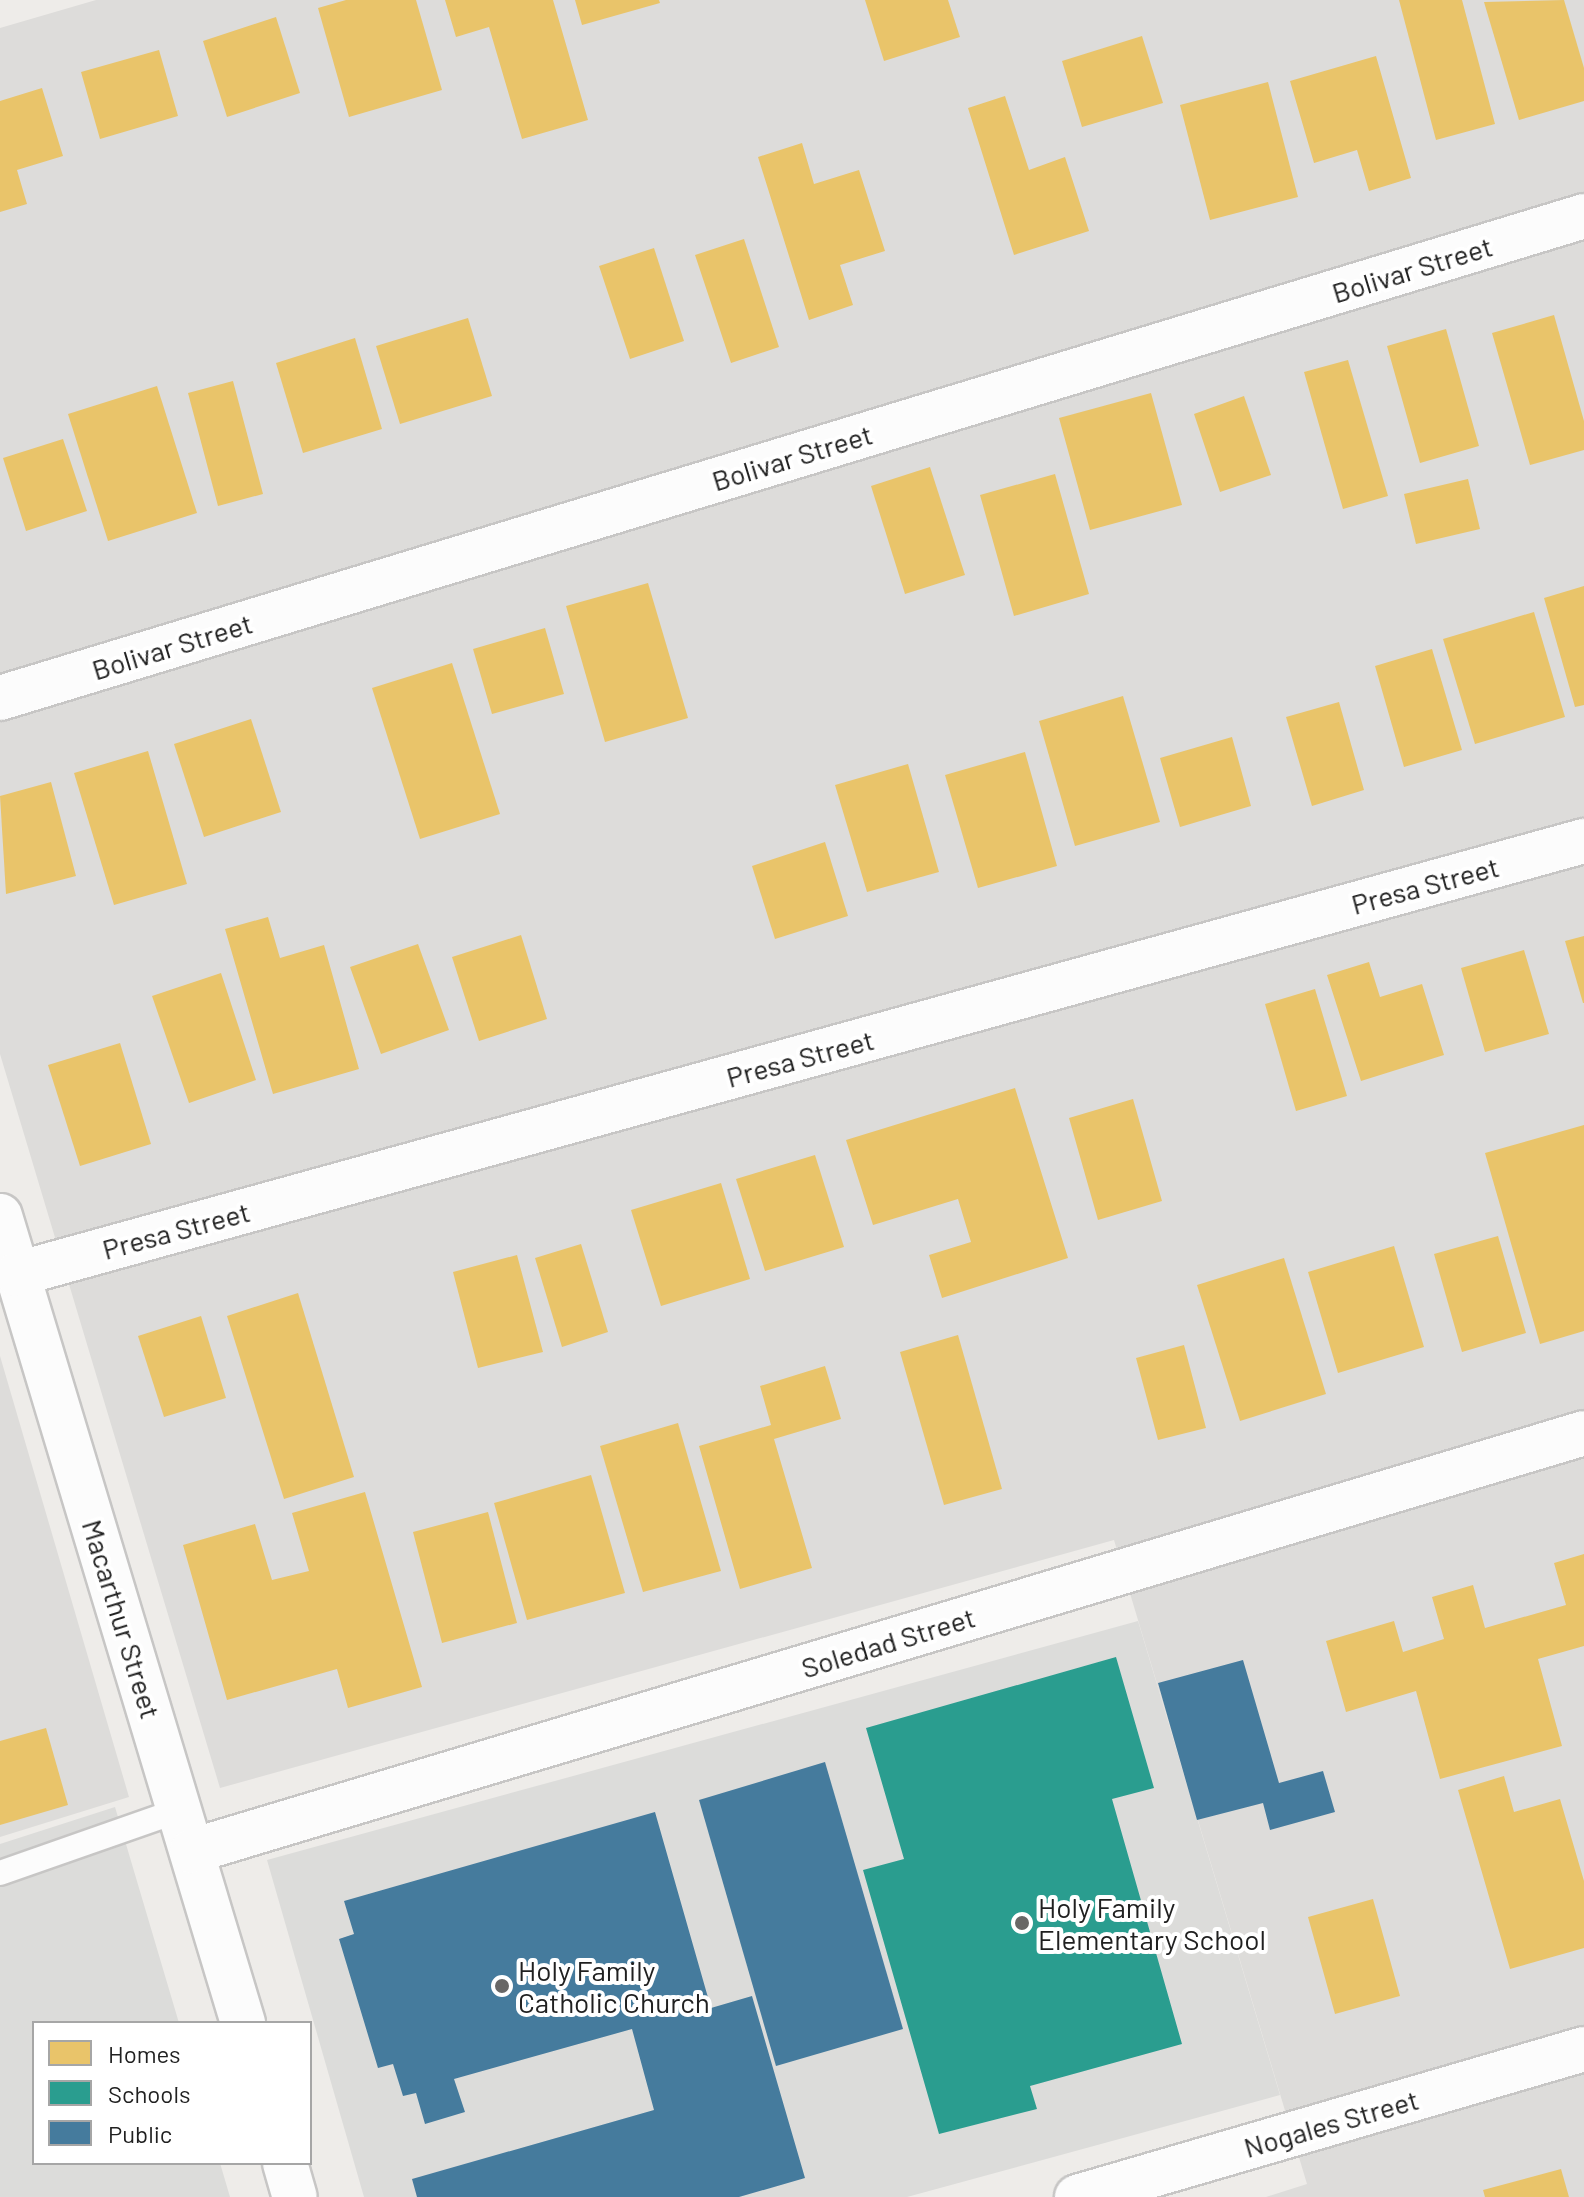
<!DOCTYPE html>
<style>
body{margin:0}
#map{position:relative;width:1584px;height:2197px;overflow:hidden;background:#eeece9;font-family:Barlow,sans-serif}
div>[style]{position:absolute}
.residential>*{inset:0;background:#dddcda}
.religious>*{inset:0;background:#dcdcda}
.homes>*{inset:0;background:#e9c46a}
.schools>*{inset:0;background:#2a9d8f}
.public>*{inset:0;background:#457b9d}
.roads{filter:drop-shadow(2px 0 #c7c6c5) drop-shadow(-2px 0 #c7c6c5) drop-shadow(0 2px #c7c6c5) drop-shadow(0 -2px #c7c6c5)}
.lane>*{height:24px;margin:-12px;padding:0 12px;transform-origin:12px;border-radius:12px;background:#fcfcfc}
.street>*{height:44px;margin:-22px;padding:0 22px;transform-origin:22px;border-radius:22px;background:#fcfcfc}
.dots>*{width:22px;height:22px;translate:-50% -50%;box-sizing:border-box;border:4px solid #fff;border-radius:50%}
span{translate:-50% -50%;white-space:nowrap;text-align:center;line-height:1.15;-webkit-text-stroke:8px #fff;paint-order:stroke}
.street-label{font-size:28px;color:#202020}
.poi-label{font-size:28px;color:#202020}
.left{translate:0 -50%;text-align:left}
.legend{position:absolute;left:32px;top:2021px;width:280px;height:144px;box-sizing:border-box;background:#fff;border:2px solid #a6a6a6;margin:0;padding:10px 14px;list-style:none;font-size:24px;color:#202020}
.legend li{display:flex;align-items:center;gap:16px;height:40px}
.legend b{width:40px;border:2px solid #a6a6a6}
</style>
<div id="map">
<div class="residential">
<div style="clip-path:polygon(96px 0,1584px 0,1584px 2197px,1266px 2197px,1307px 2184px,1114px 1540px,220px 1788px,0 1054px,0 28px)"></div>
<div style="clip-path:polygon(0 1356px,129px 1797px,0 1837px)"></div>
</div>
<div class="religious">
<div style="clip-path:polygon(1138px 1621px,1280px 2095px,907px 2197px,364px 2197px,267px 1860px)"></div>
<div style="clip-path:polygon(115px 1807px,179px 2023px,34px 2023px,34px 2163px,220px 2163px,230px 2197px,0 2197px,0 1844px)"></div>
</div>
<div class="homes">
<div style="clip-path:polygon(346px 0,416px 0,442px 90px,349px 117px,318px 8px)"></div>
<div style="clip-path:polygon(445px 0,553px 0,588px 120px,522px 139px,489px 27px,456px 37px)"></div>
<div style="clip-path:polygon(575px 0,659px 0,660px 3px,582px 25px)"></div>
<div style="clip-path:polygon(865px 0,948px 0,960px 37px,884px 61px)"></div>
<div style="clip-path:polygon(1399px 0,1462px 0,1495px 124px,1436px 140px)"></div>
<div style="clip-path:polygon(1564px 0,1584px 68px,1584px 101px,1519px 120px,1484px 2px)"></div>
<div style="clip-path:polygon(276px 17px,300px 93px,227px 117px,203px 41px)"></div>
<div style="clip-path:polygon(1142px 36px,1163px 103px,1082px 127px,1062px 61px)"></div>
<div style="clip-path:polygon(159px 50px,178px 116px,100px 139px,81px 72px)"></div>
<div style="clip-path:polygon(1376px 56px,1411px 178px,1369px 191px,1357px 150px,1314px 163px,1290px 81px)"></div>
<div style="clip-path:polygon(1268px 82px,1298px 197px,1210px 220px,1180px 105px)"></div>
<div style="clip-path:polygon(42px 88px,63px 156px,17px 170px,27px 204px,0 212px,0 101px)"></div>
<div style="clip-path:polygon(1005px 96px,1029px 170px,1065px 157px,1089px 231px,1014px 255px,968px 108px)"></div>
<div style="clip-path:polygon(802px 143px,814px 184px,859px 170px,885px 251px,840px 265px,853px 305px,809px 320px,758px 157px)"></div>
<div style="clip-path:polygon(744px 239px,779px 347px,731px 363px,695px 255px)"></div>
<div style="clip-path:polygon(654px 248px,684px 341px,630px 359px,599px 266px)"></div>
<div style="clip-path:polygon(1554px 315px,1584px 421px,1584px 450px,1530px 465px,1492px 333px)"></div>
<div style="clip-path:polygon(468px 318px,492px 396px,400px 424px,376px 346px)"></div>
<div style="clip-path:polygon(1446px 329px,1479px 446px,1420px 463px,1387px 346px)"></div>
<div style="clip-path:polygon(355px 338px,382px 429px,303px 453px,276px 363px)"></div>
<div style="clip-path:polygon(1348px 360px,1388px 496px,1343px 509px,1304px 372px)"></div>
<div style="clip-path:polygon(233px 381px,263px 494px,218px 506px,188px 393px)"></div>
<div style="clip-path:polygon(157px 386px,197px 513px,108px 541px,68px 414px)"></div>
<div style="clip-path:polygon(1151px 393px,1182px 505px,1090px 530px,1059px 418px)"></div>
<div style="clip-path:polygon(1244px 396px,1271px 475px,1220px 492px,1194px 414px)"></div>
<div style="clip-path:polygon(63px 439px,87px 511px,26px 531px,3px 458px)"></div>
<div style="clip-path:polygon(930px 467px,965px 575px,905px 594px,871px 486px)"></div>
<div style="clip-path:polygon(1055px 474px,1089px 594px,1014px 616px,980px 495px)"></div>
<div style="clip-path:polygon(1468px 479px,1480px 529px,1416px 544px,1404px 494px)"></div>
<div style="clip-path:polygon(648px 583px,688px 718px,605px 742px,566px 606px)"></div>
<div style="clip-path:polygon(1584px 586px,1584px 705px,1575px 707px,1544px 598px)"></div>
<div style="clip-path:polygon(1534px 612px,1565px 717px,1475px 744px,1443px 639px)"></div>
<div style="clip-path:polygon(545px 628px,564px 694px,492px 714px,473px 649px)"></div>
<div style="clip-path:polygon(1432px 649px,1462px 750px,1404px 767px,1375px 666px)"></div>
<div style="clip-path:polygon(452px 663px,500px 814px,420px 839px,372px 688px)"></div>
<div style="clip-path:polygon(1123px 696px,1160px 822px,1075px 846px,1039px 721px)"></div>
<div style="clip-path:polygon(1339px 702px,1364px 790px,1312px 806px,1286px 717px)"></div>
<div style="clip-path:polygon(251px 719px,281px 812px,204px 837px,174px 744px)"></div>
<div style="clip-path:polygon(1232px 737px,1251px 806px,1180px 827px,1160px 758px)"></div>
<div style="clip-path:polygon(148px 751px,187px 884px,114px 905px,74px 773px)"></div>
<div style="clip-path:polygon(1025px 752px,1057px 866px,978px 888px,945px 775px)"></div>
<div style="clip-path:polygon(908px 764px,939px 872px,867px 892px,835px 785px)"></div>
<div style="clip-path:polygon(51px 782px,76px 876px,6px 894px,0 796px)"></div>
<div style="clip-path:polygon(825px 842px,848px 916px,775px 939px,752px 866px)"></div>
<div style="clip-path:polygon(268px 917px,280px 958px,324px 945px,359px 1069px,273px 1094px,225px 929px)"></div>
<div style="clip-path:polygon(521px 935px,547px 1019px,479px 1041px,452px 957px)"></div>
<div style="clip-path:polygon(1584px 936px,1584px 1003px,1583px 1003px,1565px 941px)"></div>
<div style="clip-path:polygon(418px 944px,449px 1030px,381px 1054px,350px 967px)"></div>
<div style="clip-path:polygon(1524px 950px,1549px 1034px,1485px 1052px,1461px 968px)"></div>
<div style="clip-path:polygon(1369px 962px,1380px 997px,1422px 984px,1444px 1055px,1361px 1081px,1327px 975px)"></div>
<div style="clip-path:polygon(221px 973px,256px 1080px,189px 1103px,152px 996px)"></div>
<div style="clip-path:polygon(1315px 989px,1347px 1096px,1296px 1111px,1265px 1004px)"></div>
<div style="clip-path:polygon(120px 1043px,151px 1144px,80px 1166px,48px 1065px)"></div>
<div style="clip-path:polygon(1015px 1088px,1068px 1258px,942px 1298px,929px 1255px,971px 1242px,958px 1199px,873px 1225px,846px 1140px)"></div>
<div style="clip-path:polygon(1133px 1099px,1162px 1201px,1098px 1220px,1069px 1118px)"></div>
<div style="clip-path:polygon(1584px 1125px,1584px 1331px,1540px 1344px,1485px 1153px)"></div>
<div style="clip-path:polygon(815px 1155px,844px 1247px,765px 1271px,736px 1179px)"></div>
<div style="clip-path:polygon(721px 1183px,750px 1279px,661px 1306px,631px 1210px)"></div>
<div style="clip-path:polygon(1498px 1236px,1526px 1333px,1462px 1352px,1434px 1254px)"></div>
<div style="clip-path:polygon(581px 1244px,608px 1332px,562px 1347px,535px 1258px)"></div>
<div style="clip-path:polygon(1394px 1246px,1424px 1347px,1338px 1373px,1308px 1272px)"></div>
<div style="clip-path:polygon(517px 1255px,543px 1352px,478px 1368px,453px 1272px)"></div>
<div style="clip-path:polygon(1284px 1258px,1326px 1394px,1240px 1421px,1197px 1285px)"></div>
<div style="clip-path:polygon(298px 1293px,354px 1477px,284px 1499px,227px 1316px)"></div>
<div style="clip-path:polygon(201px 1316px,226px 1398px,164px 1417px,138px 1336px)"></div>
<div style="clip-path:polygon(958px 1335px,1002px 1489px,944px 1505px,900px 1352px)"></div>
<div style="clip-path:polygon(1184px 1345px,1206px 1428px,1158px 1440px,1136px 1358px)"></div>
<div style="clip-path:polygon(825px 1366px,841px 1419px,774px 1439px,812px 1568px,740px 1589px,699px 1446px,771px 1425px,760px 1386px)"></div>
<div style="clip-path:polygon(678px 1423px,721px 1571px,643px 1592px,600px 1446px)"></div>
<div style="clip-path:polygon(591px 1475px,625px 1593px,527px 1620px,494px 1503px)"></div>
<div style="clip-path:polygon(365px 1492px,422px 1687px,348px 1708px,337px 1669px,227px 1700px,183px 1545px,255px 1524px,272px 1580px,309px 1571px,292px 1513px)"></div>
<div style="clip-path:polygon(488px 1512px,517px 1623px,442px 1643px,413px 1532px)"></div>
<div style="clip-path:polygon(1584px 1554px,1584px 1646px,1538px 1659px,1562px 1746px,1440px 1779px,1416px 1691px,1346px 1712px,1326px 1641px,1394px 1621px,1403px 1652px,1444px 1639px,1432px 1597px,1473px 1585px,1485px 1628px,1566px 1605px,1554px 1563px)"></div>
<div style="clip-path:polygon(46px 1728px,68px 1805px,0 1825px,0 1741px)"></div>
<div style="clip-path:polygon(1504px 1776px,1514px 1812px,1560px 1799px,1584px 1881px,1584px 1948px,1510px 1969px,1458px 1790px)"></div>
<div style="clip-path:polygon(1373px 1899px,1400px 1996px,1335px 2014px,1308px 1917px)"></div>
<div style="clip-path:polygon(1561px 2169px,1569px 2197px,1485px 2197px,1483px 2190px)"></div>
</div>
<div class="schools">
<div style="clip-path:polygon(1116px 1657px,1154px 1788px,1112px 1799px,1182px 2044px,1030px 2086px,1037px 2109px,939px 2134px,863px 1870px,904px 1859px,866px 1728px)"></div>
</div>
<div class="public">
<div style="clip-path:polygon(1243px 1660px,1279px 1783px,1323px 1771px,1335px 1812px,1270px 1830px,1263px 1803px,1197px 1820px,1158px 1683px)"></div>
<div style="clip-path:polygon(825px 1762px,903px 2029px,776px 2066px,699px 1800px)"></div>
<div style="clip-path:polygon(655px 1812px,711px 2008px,752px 1996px,805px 2178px,739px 2197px,417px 2197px,412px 2179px,654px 2110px,632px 2029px,454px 2079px,465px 2112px,425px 2124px,416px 2093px,403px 2096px,393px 2064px,378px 2068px,339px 1939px,354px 1934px,344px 1901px)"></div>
</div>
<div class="roads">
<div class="lane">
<div style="left:0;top:1873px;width:191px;rotate:-19.3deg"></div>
</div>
<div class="street">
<div style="left:0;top:698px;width:1656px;rotate:-16.92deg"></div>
<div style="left:0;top:1216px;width:843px;rotate:73.24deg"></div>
<div style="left:17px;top:1274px;width:1626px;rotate:-15.45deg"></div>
<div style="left:192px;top:1851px;width:1453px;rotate:-16.71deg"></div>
<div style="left:285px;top:2163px;width:35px;rotate:74deg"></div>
<div style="left:1077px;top:2197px;width:528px;rotate:-16.27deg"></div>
</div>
</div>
<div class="dots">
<div style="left:1022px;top:1923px;background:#686766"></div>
<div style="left:502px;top:1986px;background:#686766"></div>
</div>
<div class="street-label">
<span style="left:1412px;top:269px;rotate:-17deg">Bolivar Street</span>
<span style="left:792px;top:457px;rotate:-17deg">Bolivar Street</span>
<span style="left:172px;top:646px;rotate:-17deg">Bolivar Street</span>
<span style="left:1425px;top:885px;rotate:-15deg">Presa Street</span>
<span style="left:800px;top:1058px;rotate:-15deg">Presa Street</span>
<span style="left:176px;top:1230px;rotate:-15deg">Presa Street</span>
<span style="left:122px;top:1619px;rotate:73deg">Macarthur Street</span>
<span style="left:888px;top:1642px;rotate:-17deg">Soledad Street</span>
<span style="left:1331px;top:2123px;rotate:-16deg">Nogales Street</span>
</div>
<div class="poi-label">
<span class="left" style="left:1038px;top:1923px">Holy Family<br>Elementary School</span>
<span class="left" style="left:518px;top:1986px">Holy Family<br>Catholic Church</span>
</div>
<ul class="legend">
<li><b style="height:22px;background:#e9c46a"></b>Homes</li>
<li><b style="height:22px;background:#2a9d8f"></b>Schools</li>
<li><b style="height:22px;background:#457b9d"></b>Public</li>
</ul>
</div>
